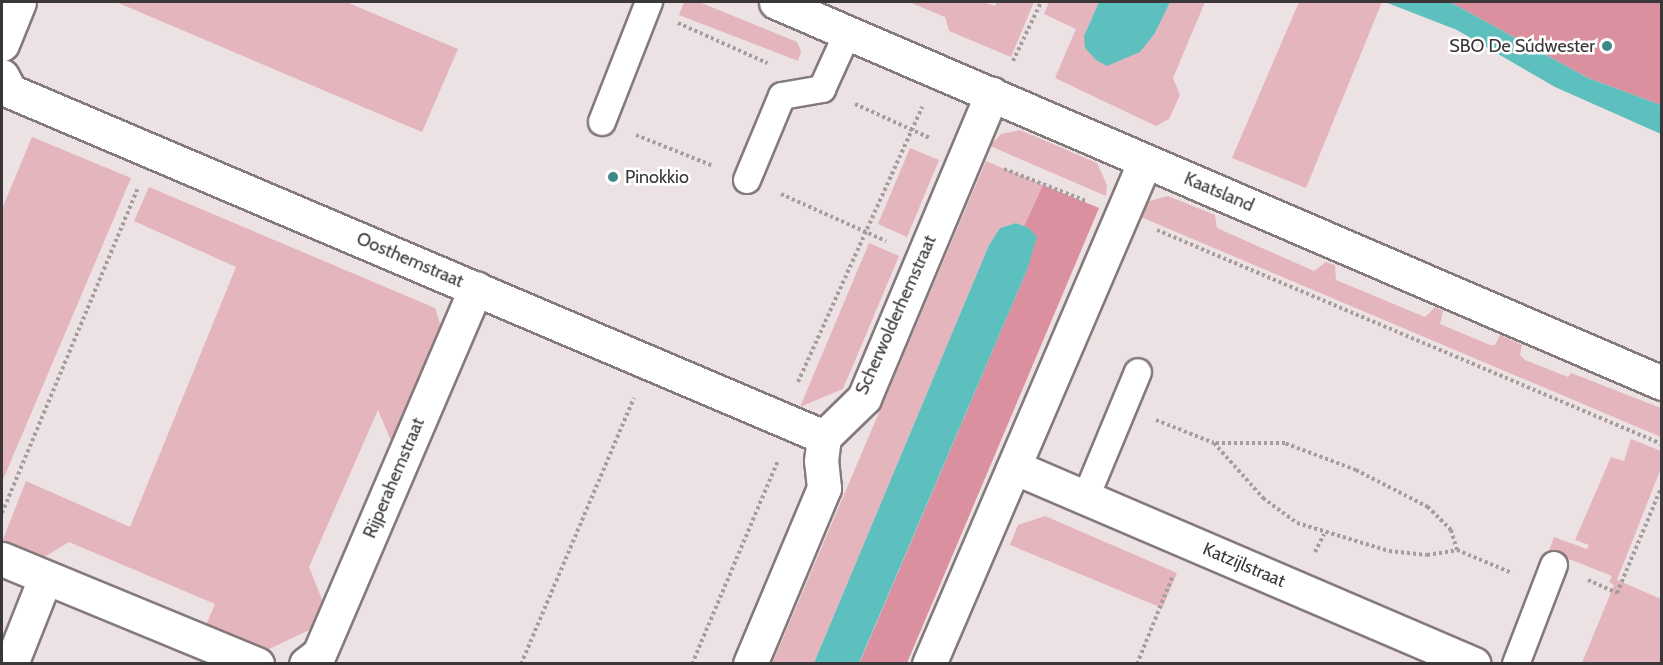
<!DOCTYPE html>
<meta charset="utf-8">
<style>
body{margin:0}
#map{position:relative;width:1663px;height:665px;overflow:hidden;background:#ece1e3;font-family:Cabin,sans-serif}
div>[style]{position:absolute}
.green>*{inset:0;background:#e5b5bd}
.forest>*{inset:0;background:#da909e}
.water>*{inset:0;background:#5ec0be}
.path>*{height:4px;margin-top:-2px;transform-origin:0;background:repeating-linear-gradient(90deg,#a59c9e 0 3px,transparent 0 6px)}
.roads{filter:drop-shadow(2px 0 #847a7b) drop-shadow(-2px 0 #847a7b) drop-shadow(0 2px #847a7b) drop-shadow(0 -2px #847a7b)}
.service>*{height:26px;margin:-13px;padding:0 13px;transform-origin:13px;border-radius:13px;background:#fff}
.minor>*{height:33px;margin:-16.5px;padding:0 16.5px;transform-origin:16.5px;border-radius:16.5px;background:#fff}
.dots>*{width:16px;height:16px;translate:-50% -50%;box-sizing:border-box;border:3px solid #fff;border-radius:50%}
span{translate:-50% -50%;white-space:nowrap;text-align:center;line-height:1.15;-webkit-text-stroke:5px #fff;paint-order:stroke}
.poi-label{font-size:18px;color:#3b3637}
.right{translate:-100% -50%;text-align:right}
.left{translate:0 -50%;text-align:left}
.street-label{font-size:18px;color:#3b3637}
.frame{position:absolute;inset:0;border:3px solid #3b3637;pointer-events:none}
</style>
<div id="map">
<div class="green">
<div style="clip-path:polygon(116px 2px,346px 2px,458px 49px,422px 132px)"></div>
<div style="clip-path:polygon(684px 2px,699px 2px,797px 42px,801px 51px,798px 61px,679px 15px)"></div>
<div style="clip-path:polygon(909px 2px,983px 2px,995px 6px,997px 2px,1034px 2px,1011px 57px,949px 31px,945px 17px)"></div>
<div style="clip-path:polygon(1049px 2px,1099px 2px,1084px 36px,1155px 33px,1170px 2px,1205px 2px,1173px 78px,1180px 95px,1169px 119px,1156px 126px,1055px 78px,1076px 29px,1044px 14px)"></div>
<div style="clip-path:polygon(1299px 2px,1382px 2px,1306px 188px,1232px 158px)"></div>
<div style="clip-path:polygon(1020px 130px,1097px 163px,1107px 185px,1106px 196px,990px 146px,1001px 134px)"></div>
<div style="clip-path:polygon(32px 137px,131px 178px,2px 482px,2px 209px)"></div>
<div style="clip-path:polygon(910px 148px,939px 160px,907px 237px,878px 224px)"></div>
<div style="clip-path:polygon(986px 161px,1043px 185px,1024px 226px,1016px 223px,1000px 228px,989px 245px,814px 663px,772px 664px)"></div>
<div style="clip-path:polygon(149px 187px,435px 308px,441px 327px,392px 443px,378px 410px,309px 567px,323px 602px,311px 629px,261px 653px,204px 630px,215px 604px,69px 542px,41px 559px,2px 542px,26px 481px,130px 527px,236px 267px,134px 221px)"></div>
<div style="clip-path:polygon(1168px 196px,1215px 215px,1217px 228px,1314px 271px,1326px 262px,1335px 265px,1336px 280px,1425px 317px,1435px 307px,1443px 311px,1440px 324px,1490px 345px,1495px 345px,1500px 335px,1522px 345px,1520px 355px,1525px 360px,1568px 377px,1571px 373px,1661px 408px,1661px 437px,1136px 215px,1146px 202px)"></div>
<div style="clip-path:polygon(869px 243px,899px 256px,843px 389px,800px 407px)"></div>
<div style="clip-path:polygon(1631px 439px,1661px 451px,1661px 468px,1617px 580px,1661px 599px,1661px 663px,1582px 663px,1614px 585px,1609px 582px,1612px 576px,1549px 551px,1554px 537px,1587px 549px,1589px 545px,1575px 540px,1611px 457px,1624px 461px)"></div>
<div style="clip-path:polygon(1045px 516px,1177px 573px,1162px 608px,1010px 545px,1018px 525px)"></div>
</div>
<div class="forest">
<div style="clip-path:polygon(1450px 2px,1661px 2px,1661px 105px,1588px 78px)"></div>
<div style="clip-path:polygon(1043px 185px,1099px 208px,907px 663px,859px 664px,1027px 270px,1029px 228px,1024px 226px)"></div>
</div>
<div class="water">
<div style="clip-path:polygon(1099px 2px,1170px 2px,1155px 33px,1140px 52px,1107px 66px,1096px 60px,1085px 48px,1084px 36px)"></div>
<div style="clip-path:polygon(1385px 2px,1450px 2px,1588px 78px,1661px 105px,1661px 134px,1555px 87px,1457px 30px)"></div>
<div style="clip-path:polygon(1016px 223px,1029px 228px,1037px 237px,1027px 270px,859px 663px,814px 663px,989px 245px,1000px 228px)"></div>
</div>
<div class="path">
<div style="left:678px;top:23px;width:98px;rotate:24.2deg"></div>
<div style="left:1013px;top:61px;width:65px;rotate:-64.6deg"></div>
<div style="left:855px;top:104px;width:82px;rotate:24.4deg"></div>
<div style="left:636px;top:135px;width:83px;rotate:21.9deg"></div>
<div style="left:1004px;top:169px;width:88px;rotate:21.3deg"></div>
<div style="left:781px;top:194px;width:115px;rotate:24.1deg"></div>
<div style="left:1157px;top:230px;width:548px;rotate:22.97deg"></div>
<div style="left:798px;top:382px;width:302px;rotate:-65.7deg"></div>
<div style="left:1156px;top:420px;width:62px;rotate:21.6deg"></div>
<div style="left:2px;top:513px;width:352px;rotate:-67.3deg"></div>
<div style="left:1457px;top:550px;width:21px;rotate:-107deg"></div>
<div style="left:1451px;top:530px;width:33px;rotate:-135deg"></div>
<div style="left:1428px;top:507px;width:81px;rotate:-152.8deg"></div>
<div style="left:1356px;top:470px;width:76px;rotate:-159.2deg"></div>
<div style="left:1285px;top:443px;width:71px;rotate:180deg"></div>
<div style="left:1214px;top:443px;width:74px;rotate:48.3deg"></div>
<div style="left:1263px;top:498px;width:42px;rotate:36.3deg"></div>
<div style="left:1297px;top:523px;width:96px;rotate:16.9deg"></div>
<div style="left:1389px;top:551px;width:38px;rotate:6deg"></div>
<div style="left:1427px;top:555px;width:30px;rotate:-9deg"></div>
<div style="left:1457px;top:550px;width:60px;rotate:22.7deg"></div>
<div style="left:1315px;top:552px;width:20px;rotate:-63deg"></div>
<div style="left:1588px;top:580px;width:32px;rotate:24deg"></div>
<div style="left:1617px;top:593px;width:116px;rotate:-67.2deg"></div>
<div style="left:521px;top:664px;width:289px;rotate:-67deg"></div>
<div style="left:692px;top:664px;width:221px;rotate:-67.1deg"></div>
<div style="left:1137px;top:664px;width:93px;rotate:-67.9deg"></div>
</div>
<div class="roads">
<div class="service">
<div style="left:602px;top:122px;width:129px;rotate:-68.6deg"></div>
<div style="left:747px;top:180px;width:91px;rotate:-67.4deg"></div>
<div style="left:782px;top:96px;width:41px;rotate:-9.9deg"></div>
<div style="left:822px;top:89px;width:63px;rotate:-65.5deg"></div>
<div style="left:1086px;top:497px;width:135px;rotate:-67.4deg"></div>
<div style="left:1516px;top:664px;width:106px;rotate:-69deg"></div>
</div>
<div class="minor">
<div style="left:776px;top:2px;width:964px;rotate:23.27deg"></div>
<div style="left:2px;top:44px;width:45px;rotate:-68deg"></div>
<div style="left:2px;top:76px;width:17px;rotate:62deg"></div>
<div style="left:10px;top:91px;width:884px;rotate:23.03deg"></div>
<div style="left:1014px;top:467px;width:500px;rotate:23.18deg"></div>
<div style="left:2px;top:559px;width:276px;rotate:22.4deg"></div>
<div style="left:11px;top:664px;width:92px;rotate:-68.4deg"></div>
<div style="left:306px;top:664px;width:16px;rotate:-38deg"></div>
<div style="left:319px;top:654px;width:398px;rotate:-66.8deg"></div>
<div style="left:750px;top:664px;width:191px;rotate:-67.2deg"></div>
<div style="left:824px;top:488px;width:27px;rotate:-96deg"></div>
<div style="left:821px;top:461px;width:24px;rotate:-83deg"></div>
<div style="left:824px;top:437px;width:56px;rotate:-44.3deg"></div>
<div style="left:864px;top:398px;width:330px;rotate:-67.2deg"></div>
<div style="left:929px;top:664px;width:547px;rotate:-66.76deg"></div>
</div>
</div>
<div class="dots">
<div style="left:1607px;top:46px;background:#408887"></div>
<div style="left:613px;top:177px;background:#408887"></div>
</div>
<div class="poi-label">
<span class="right" style="left:1595px;top:46px">SBO De Súdwester</span>
<span class="left" style="left:625px;top:177px">Pinokkio</span>
</div>
<div class="street-label">
<span style="left:1219px;top:192px;rotate:23deg">Kaatsland</span>
<span style="left:410px;top:260px;rotate:23deg">Oosthemstraat</span>
<span style="left:896px;top:315px;rotate:-66deg">Scherwolderhemstraat</span>
<span style="left:394px;top:478px;rotate:-67deg">Rijperahemstraat</span>
<span style="left:1244px;top:565px;rotate:23deg">Katzijlstraat</span>
</div>
<div class="frame"></div>
</div>
